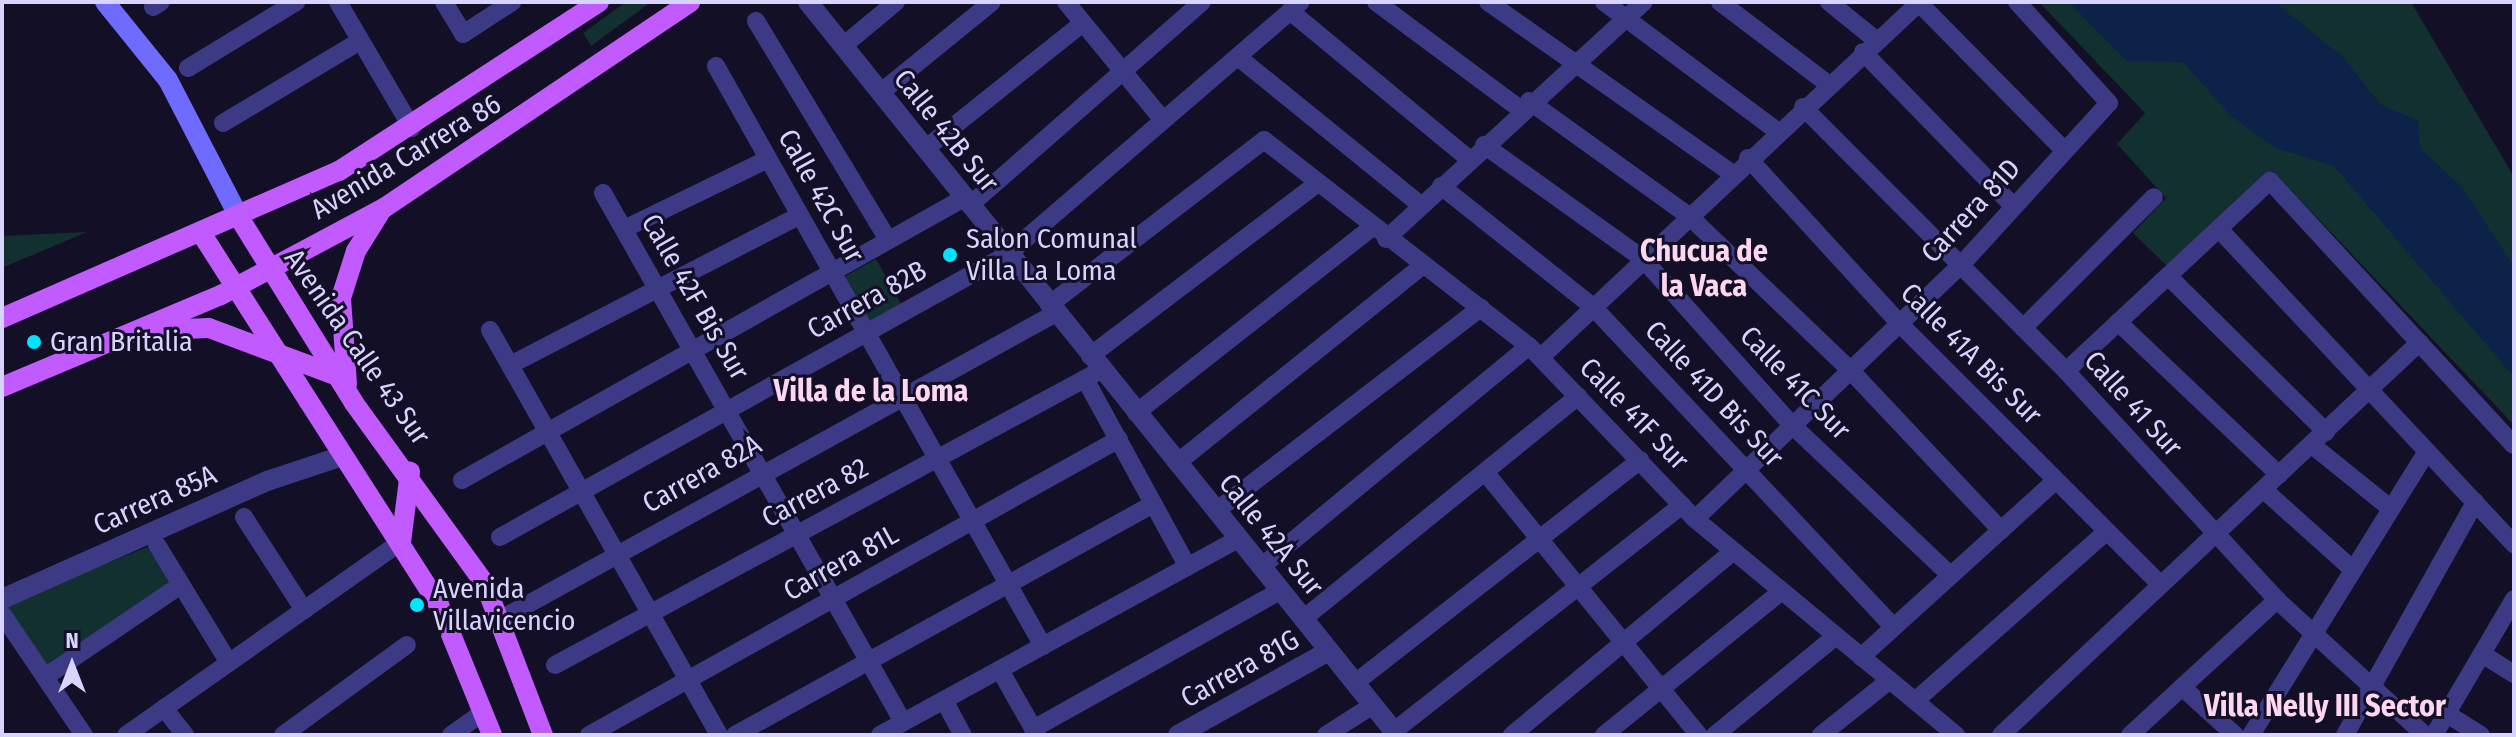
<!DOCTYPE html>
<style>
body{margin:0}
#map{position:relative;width:2516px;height:737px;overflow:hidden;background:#130f26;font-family:"Fira Sans Condensed",sans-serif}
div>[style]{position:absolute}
.green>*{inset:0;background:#12302f}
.water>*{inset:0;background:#0c2248}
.minor>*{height:18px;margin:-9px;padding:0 9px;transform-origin:9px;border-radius:9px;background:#3d3a85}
.tertiary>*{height:20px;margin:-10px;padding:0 10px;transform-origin:10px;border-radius:10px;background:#3d3a85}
.secondary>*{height:20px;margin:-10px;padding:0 10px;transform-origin:10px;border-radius:10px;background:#6f6bff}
.primary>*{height:20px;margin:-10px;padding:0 10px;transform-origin:10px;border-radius:10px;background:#c25bff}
.dots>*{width:22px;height:22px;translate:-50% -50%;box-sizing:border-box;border:4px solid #130f26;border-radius:50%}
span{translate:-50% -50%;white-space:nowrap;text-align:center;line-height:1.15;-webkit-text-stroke:6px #130f26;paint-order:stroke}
.street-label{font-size:28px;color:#d9d4ff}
.poi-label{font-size:28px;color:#d9d4ff}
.left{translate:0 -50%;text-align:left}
.neighbourhood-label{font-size:30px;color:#ffd6f0;font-weight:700}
.frame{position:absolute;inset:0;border:4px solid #d9d4ff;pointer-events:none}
.north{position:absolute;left:32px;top:625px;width:80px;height:80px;-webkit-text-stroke:6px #130f26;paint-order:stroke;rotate:0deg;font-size:22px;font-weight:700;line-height:32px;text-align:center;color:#d9d4ff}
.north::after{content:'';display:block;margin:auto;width:28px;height:36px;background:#d9d4ff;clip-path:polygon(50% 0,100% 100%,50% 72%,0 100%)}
</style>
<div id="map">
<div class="green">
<div style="clip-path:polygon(626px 2px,651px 2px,591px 46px,583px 33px)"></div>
<div style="clip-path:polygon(2039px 2px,2411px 2px,2514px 177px,2514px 425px,2273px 171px,2169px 268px,2133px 233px,2166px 198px,2117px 144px,2145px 113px)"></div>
<div style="clip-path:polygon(87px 232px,4px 267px,2px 264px,2px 236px)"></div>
<div style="clip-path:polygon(876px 259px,901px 304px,869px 322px,844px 277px)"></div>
<div style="clip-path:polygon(147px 547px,172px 585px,46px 669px,2px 606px)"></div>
</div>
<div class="water">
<div style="clip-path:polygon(2069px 2px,2275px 2px,2344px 58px,2380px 104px,2418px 121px,2420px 148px,2463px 188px,2514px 267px,2514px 377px,2334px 166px,2275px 148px,2230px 115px,2183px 62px,2127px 61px)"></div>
</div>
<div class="minor">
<div style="left:338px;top:2px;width:146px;rotate:59.6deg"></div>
<div style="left:444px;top:2px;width:37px;rotate:59deg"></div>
<div style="left:463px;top:34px;width:59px;rotate:-33.1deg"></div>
<div style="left:1066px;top:2px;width:153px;rotate:50.6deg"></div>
<div style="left:1376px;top:2px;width:179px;rotate:36.6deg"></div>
<div style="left:1488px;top:2px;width:299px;rotate:35.1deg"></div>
<div style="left:1604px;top:2px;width:216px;rotate:36.7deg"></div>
<div style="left:1720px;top:2px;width:136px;rotate:37.2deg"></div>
<div style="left:1829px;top:2px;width:60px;rotate:39deg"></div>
<div style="left:1918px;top:2px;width:209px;rotate:45.4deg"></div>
<div style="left:153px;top:7px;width:9px;rotate:-32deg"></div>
<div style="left:1290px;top:11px;width:232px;rotate:39.6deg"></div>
<div style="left:756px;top:21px;width:256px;rotate:58.9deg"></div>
<div style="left:843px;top:46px;width:69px;rotate:-39.7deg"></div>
<div style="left:1863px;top:52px;width:216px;rotate:45.7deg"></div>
<div style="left:1238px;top:57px;width:235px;rotate:39deg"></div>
<div style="left:716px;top:66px;width:666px;rotate:60.59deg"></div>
<div style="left:188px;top:68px;width:127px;rotate:-31.4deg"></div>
<div style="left:880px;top:93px;width:144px;rotate:-39.1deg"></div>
<div style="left:1529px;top:101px;width:197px;rotate:35.7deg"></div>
<div style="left:1689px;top:216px;width:224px;rotate:43.7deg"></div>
<div style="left:1851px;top:371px;width:219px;rotate:46.7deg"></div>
<div style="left:1803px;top:107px;width:373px;rotate:45.1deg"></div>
<div style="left:2066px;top:371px;width:311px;rotate:47.3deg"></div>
<div style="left:2277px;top:600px;width:200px;rotate:42.4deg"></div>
<div style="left:223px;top:123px;width:160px;rotate:-30.9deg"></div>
<div style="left:1484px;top:145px;width:196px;rotate:35.6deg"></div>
<div style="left:1643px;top:259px;width:223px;rotate:48.1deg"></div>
<div style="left:1792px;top:425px;width:219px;rotate:43.5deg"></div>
<div style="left:925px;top:149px;width:202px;rotate:-38.6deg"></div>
<div style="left:1748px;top:158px;width:225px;rotate:47.5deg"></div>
<div style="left:1900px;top:324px;width:366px;rotate:45deg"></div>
<div style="left:1441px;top:186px;width:194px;rotate:38.5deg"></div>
<div style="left:1593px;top:307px;width:439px;rotate:46.8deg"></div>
<div style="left:603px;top:193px;width:608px;rotate:60.44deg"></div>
<div style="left:970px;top:205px;width:308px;rotate:-41.2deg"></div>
<div style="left:624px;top:229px;width:160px;rotate:-25.9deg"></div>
<div style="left:2219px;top:229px;width:432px;rotate:46.9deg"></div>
<div style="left:1386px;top:239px;width:350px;rotate:-42.6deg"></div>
<div style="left:2168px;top:276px;width:222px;rotate:44.6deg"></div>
<div style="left:1049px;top:305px;width:271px;rotate:-37.5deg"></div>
<div style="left:1264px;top:140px;width:336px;rotate:37.9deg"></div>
<div style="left:1529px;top:346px;width:240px;rotate:46.2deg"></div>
<div style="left:1695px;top:519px;width:339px;rotate:39.6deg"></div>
<div style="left:2118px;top:322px;width:222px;rotate:43.5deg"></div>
<div style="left:2023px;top:328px;width:185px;rotate:-45deg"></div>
<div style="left:490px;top:330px;width:465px;rotate:60.5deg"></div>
<div style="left:1090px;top:356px;width:283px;rotate:-37.2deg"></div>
<div style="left:1541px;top:357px;width:519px;rotate:-43.13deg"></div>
<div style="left:510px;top:365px;width:326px;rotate:-27.3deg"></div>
<div style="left:2066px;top:371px;width:279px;rotate:-43deg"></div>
<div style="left:2270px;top:181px;width:359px;rotate:47.3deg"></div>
<div style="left:1085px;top:379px;width:214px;rotate:61.3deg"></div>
<div style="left:1136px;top:413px;width:299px;rotate:-38.2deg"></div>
<div style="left:2312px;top:445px;width:100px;rotate:38.9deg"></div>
<div style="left:1177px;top:463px;width:316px;rotate:-38.8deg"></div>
<div style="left:1485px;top:472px;width:339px;rotate:50.9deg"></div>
<div style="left:462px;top:480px;width:576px;rotate:-29.33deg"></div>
<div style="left:2264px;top:490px;width:118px;rotate:41.9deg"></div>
<div style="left:1216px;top:511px;width:334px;rotate:-37.5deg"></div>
<div style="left:244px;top:517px;width:111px;rotate:57.2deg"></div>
<div style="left:1695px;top:519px;width:368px;rotate:-43.7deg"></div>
<div style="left:1961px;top:265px;width:219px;rotate:-47.6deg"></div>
<div style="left:2109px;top:103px;width:137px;rotate:-132.3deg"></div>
<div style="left:500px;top:537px;width:582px;rotate:-29.12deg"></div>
<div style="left:1008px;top:254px;width:386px;rotate:-40.7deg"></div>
<div style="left:157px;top:545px;width:138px;rotate:58.6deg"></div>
<div style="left:1261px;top:567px;width:347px;rotate:-39.5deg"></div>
<div style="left:3px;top:615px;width:145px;rotate:56deg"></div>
<div style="left:503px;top:618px;width:632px;rotate:-28.88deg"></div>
<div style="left:1303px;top:619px;width:354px;rotate:-39deg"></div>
<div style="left:2482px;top:654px;width:38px;rotate:32deg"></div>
<div style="left:1861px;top:657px;width:263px;rotate:-42.2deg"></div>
<div style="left:555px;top:665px;width:621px;rotate:-28.38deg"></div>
<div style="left:1000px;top:670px;width:75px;rotate:60.4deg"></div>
<div style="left:45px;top:677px;width:164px;rotate:-34.1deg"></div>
<div style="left:1355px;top:683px;width:362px;rotate:-38deg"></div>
<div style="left:2182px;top:687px;width:72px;rotate:42.2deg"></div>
<div style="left:944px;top:700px;width:40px;rotate:62deg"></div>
<div style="left:1915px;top:701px;width:256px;rotate:-41.5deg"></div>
<div style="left:164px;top:708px;width:34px;rotate:52deg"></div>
<div style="left:2447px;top:714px;width:40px;rotate:32deg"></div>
<div style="left:1033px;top:729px;width:283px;rotate:-29.2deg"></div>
<div style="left:1394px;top:731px;width:366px;rotate:-38.1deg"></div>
<div style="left:126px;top:735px;width:336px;rotate:-35.1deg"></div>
<div style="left:283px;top:735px;width:153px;rotate:-36deg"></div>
<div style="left:451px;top:735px;width:39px;rotate:-35deg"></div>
<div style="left:589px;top:735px;width:607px;rotate:-29.18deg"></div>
<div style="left:735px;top:735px;width:478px;rotate:-28.9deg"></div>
<div style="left:880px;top:735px;width:408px;rotate:-28.7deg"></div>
<div style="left:1326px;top:735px;width:56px;rotate:-32.6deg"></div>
<div style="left:1512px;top:735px;width:288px;rotate:-39.7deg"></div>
<div style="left:1604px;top:735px;width:229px;rotate:-39deg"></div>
<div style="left:1715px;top:735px;width:156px;rotate:-39.3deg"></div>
<div style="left:1821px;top:735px;width:88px;rotate:-38.6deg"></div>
<div style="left:2001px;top:735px;width:574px;rotate:-43.17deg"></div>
<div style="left:2130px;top:735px;width:200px;rotate:-42.6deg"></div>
<div style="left:2251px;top:735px;width:334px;rotate:-58.2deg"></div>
<div style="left:2345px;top:735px;width:267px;rotate:-60.8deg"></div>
<div style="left:2434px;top:735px;width:158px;rotate:-59.5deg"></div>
</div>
<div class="tertiary">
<div style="left:808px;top:2px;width:940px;rotate:51.22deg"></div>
<div style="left:2px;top:599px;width:290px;rotate:-24deg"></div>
<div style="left:267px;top:481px;width:70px;rotate:-18.4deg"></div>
<div style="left:1178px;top:735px;width:173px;rotate:-29.1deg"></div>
</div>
<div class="secondary">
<div style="left:105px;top:2px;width:100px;rotate:51.1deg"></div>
<div style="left:168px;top:80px;width:157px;rotate:62.6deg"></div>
</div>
<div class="primary">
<div style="left:240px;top:219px;width:216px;rotate:58.2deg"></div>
<div style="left:354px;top:403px;width:223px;rotate:54.1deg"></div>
<div style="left:485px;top:584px;width:162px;rotate:69deg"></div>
<div style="left:203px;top:236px;width:438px;rotate:57.4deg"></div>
<div style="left:439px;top:605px;width:140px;rotate:67.8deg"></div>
<div style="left:2px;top:318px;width:368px;rotate:-23.6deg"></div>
<div style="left:339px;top:171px;width:310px;rotate:-33deg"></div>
<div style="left:157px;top:330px;width:52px;rotate:-2.2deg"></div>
<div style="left:209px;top:328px;width:134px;rotate:20.5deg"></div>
<div style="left:347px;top:384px;width:86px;rotate:-94deg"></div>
<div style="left:341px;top:298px;width:49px;rotate:-72.3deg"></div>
<div style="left:356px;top:251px;width:44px;rotate:-58.1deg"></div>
<div style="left:2px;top:387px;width:238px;rotate:-22.8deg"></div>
<div style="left:221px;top:295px;width:185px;rotate:-28.1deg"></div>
<div style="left:384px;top:208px;width:369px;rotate:-33.9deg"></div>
<div style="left:401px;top:542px;width:71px;rotate:-82.7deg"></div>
</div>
<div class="dots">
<div style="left:950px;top:255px;background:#00e5ff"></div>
<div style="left:34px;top:342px;background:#00e5ff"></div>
<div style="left:417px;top:605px;background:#00e5ff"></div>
</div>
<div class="street-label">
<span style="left:946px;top:131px;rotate:51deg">Calle 42B Sur</span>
<span style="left:406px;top:157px;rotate:-31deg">Avenida Carrera 86</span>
<span style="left:821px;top:196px;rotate:61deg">Calle 42C Sur</span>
<span style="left:1971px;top:211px;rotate:-47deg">Carrera 81D</span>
<span style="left:695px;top:297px;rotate:60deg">Calle 42F Bis Sur</span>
<span style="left:867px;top:300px;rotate:-29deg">Carrera 82B</span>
<span style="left:357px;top:347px;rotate:55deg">Avenida Calle 43 Sur</span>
<span style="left:1971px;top:354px;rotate:45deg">Calle 41A Bis Sur</span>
<span style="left:1795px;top:383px;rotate:46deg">Calle 41C Sur</span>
<span style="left:1714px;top:394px;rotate:47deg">Calle 41D Bis Sur</span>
<span style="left:2133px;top:404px;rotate:48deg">Calle 41 Sur</span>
<span style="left:1634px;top:414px;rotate:46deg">Calle 41F Sur</span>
<span style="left:702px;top:474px;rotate:-29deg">Carrera 82A</span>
<span style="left:815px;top:493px;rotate:-28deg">Carrera 82</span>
<span style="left:155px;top:500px;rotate:-24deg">Carrera 85A</span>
<span style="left:1271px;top:535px;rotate:51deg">Calle 42A Sur</span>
<span style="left:841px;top:563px;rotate:-29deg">Carrera 81L</span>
<span style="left:1240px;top:669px;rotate:-29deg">Carrera 81G</span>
</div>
<div class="poi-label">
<span class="left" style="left:966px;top:255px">Salon Comunal<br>Villa La Loma</span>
<span class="left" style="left:50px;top:342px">Gran Britalia</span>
<span class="left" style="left:433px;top:605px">Avenida<br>Villavicencio</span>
</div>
<div class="neighbourhood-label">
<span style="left:1704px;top:268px">Chucua de<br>la Vaca</span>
<span style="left:871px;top:391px">Villa de la Loma</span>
<span style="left:2325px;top:706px">Villa Nelly III Sector</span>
</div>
<div class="frame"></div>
<div class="north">N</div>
</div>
